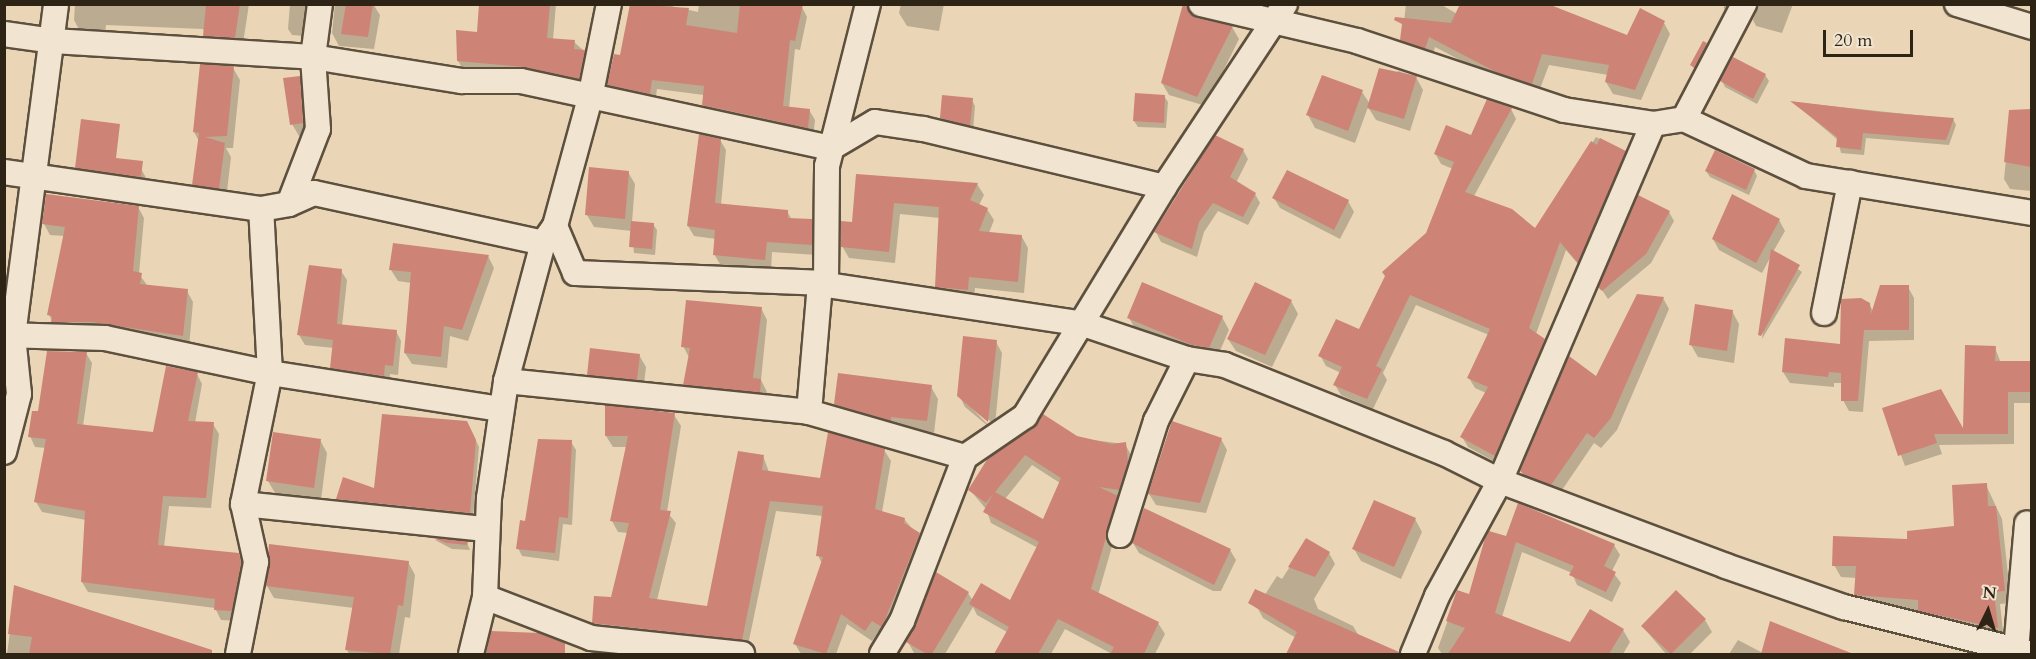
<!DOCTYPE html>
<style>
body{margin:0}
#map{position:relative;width:2036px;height:659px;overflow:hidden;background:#ead6b6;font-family:Cardo,serif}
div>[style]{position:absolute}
.shadow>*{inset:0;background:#0003}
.building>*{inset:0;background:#cd8477}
.roads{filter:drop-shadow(2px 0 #5d503e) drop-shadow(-2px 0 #5d503e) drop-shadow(0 2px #5d503e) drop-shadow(0 -2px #5d503e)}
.street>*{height:24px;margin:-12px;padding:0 12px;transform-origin:12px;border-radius:12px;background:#f1e4d0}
span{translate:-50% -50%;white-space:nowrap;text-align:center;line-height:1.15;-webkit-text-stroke:4.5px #f1e4d0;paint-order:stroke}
.frame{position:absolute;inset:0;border:6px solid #2e2416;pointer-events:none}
.north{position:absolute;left:1958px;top:581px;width:60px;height:60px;-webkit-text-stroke:4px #f1e4d0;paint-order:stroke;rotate:5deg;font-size:16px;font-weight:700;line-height:24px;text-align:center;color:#2e2416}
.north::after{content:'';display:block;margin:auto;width:21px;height:27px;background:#2e2416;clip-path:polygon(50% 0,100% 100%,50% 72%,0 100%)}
.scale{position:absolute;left:1823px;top:30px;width:90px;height:27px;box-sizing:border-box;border:3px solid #2e2416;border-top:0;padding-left:8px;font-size:18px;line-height:21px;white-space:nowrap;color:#2e2416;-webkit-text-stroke:4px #f1e4d0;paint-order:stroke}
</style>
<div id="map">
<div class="shadow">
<div style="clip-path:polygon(75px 4px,249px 4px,242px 50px,212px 49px,203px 29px,106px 25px,105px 35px,81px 33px,74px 20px)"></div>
<div style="clip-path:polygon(290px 4px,311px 4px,305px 36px,292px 35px,288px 29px)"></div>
<div style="clip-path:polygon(335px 4px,373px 4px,380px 15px,374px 49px,339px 46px,332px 33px)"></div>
<div style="clip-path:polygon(480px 4px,556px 4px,553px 40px,574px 42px,584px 51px,590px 62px,585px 89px,465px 72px,458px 61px,478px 34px)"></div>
<div style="clip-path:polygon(632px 4px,662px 4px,698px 12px,699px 4px,802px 7px,807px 17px,800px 50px,795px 49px,789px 108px,809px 110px,815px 120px,813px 138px,709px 115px,703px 105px,704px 95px,657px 89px,655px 103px,614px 95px,609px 85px,622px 56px)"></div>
<div style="clip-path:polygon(901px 4px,944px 4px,939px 31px,907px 26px,899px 13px)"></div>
<div style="clip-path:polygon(1185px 4px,1204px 4px,1197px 7px,1194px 17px,1232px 27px,1239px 39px,1206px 106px,1169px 95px,1162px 83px)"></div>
<div style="clip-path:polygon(1223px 4px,1273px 4px,1268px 15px)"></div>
<div style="clip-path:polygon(1406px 4px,1440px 4px,1478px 26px,1628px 37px,1664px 23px,1670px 34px,1641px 100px,1613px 94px,1606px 82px,1608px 75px,1549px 65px,1538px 94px,1506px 84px,1435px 47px,1432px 59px,1409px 52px,1402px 40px)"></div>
<div style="clip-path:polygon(1723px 4px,1735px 4px,1726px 15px)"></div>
<div style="clip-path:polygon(1759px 4px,1793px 4px,1782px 33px,1756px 26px,1753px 20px)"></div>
<div style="clip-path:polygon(1703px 43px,1710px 51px,1698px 73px,1691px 65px)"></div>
<div style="clip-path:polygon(233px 68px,240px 80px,233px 148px,226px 148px,231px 157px,226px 200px,201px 197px,194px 184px,199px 141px,194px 132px)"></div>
<div style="clip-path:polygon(1398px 71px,1416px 77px,1423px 90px,1410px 131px,1376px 120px,1368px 107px,1355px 143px,1315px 128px,1308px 115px,1362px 92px,1370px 104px)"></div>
<div style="clip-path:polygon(1765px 75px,1769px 81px,1757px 104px,1725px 87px,1722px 81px)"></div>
<div style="clip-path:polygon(299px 78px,306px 90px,309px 135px,299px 136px,292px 124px)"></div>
<div style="clip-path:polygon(1164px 96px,1168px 102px,1166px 128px,1138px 127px,1134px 121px)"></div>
<div style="clip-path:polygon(972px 100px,975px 106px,973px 131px,945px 124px,941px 118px)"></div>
<div style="clip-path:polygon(1793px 102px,1953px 119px,1956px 125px,1949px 145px,1866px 138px,1864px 155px,1841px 153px,1838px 140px)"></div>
<div style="clip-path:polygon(1511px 109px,1516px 119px,1474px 196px,1536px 230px,1596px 137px,1625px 152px,1631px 162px,1584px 271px,1566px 250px,1536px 334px,1550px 351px,1501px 465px,1468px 447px,1462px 437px,1486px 393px,1475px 388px,1469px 378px,1489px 335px,1416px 305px,1383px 373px,1387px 380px,1373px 409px,1341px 395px,1335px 385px,1341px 373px,1326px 366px,1320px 355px,1359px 331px,1428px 234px,1453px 169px,1441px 164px,1435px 153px,1472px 137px)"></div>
<div style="clip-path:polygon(2011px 111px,2032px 111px,2032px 191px,2010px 189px,2004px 179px)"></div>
<div style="clip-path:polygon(720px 140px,726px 150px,721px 205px,787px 211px,792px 220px,811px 221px,817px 231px,817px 255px,772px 252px,771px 270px,720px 264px,714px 254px,716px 239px,694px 236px,688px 226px)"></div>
<div style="clip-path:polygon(1243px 150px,1248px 159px,1236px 183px,1255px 194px,1260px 203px,1248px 225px,1218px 211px,1204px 232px,1197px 257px,1161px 242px,1156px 232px)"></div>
<div style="clip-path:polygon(76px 167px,141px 169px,148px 181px,83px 179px)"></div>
<div style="clip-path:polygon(1754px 170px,1757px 176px,1749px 195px,1710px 177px,1706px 171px)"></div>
<div style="clip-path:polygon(628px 172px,635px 184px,632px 222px,653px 224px,657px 230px,655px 255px,634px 253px,632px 231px,594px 227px,587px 215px)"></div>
<div style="clip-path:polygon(858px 175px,977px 184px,984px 195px,979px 205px,987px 209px,994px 220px,989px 233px,1022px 237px,1028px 248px,1024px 293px,975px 288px,974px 301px,943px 298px,937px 287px,940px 218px,900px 214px,895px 263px,849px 258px,842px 246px,853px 224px)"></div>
<div style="clip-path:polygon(1274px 198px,1348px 201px,1354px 212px,1340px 239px,1280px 208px)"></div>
<div style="clip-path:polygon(138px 207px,144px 218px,139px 274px,147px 285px,187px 291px,193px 302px,189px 347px,59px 333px,49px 315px,65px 236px,50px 235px,44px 224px)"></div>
<div style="clip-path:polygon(1669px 212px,1674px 221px,1651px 263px,1608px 299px,1600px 287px)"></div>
<div style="clip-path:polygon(1779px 220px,1785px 231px,1773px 252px,1802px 272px,1762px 339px,1771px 256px,1762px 273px,1719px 250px,1713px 239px)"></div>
<div style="clip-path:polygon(488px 256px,494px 268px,468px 341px,450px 336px,447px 368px,412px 364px,405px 353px,411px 283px,398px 281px,391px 270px)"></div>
<div style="clip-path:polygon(341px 271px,347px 280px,342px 326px,396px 331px,401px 341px,398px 375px,390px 374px,389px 385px,337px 377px,332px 368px,334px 348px,305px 345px,299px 335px)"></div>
<div style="clip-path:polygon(1908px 287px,1914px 298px,1914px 340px,1869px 341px,1863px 412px,1849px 411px,1843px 400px,1842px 383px,1834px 383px,1834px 387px,1790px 383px,1783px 372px,1841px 345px,1869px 304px,1873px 311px)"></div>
<div style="clip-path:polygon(1663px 298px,1669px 309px,1617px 430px,1601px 448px,1594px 443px,1558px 496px,1528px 483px,1521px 471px)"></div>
<div style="clip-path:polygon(1291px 301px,1298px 314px,1272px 367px,1236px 351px,1228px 339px)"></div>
<div style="clip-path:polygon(761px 308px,767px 320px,761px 380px,767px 392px,766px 404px,691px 396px,685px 385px,690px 359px,683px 346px)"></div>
<div style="clip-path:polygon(1732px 311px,1739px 324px,1734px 363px,1698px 357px,1691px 345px)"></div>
<div style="clip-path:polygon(1222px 317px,1229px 330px,1216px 360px,1136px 330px,1129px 318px)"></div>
<div style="clip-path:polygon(996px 342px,1002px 353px,995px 425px,963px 399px,994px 431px,965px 407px,959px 395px)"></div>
<div style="clip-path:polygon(1995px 348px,2001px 363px,2032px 363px,2032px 403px,2014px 403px,2014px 444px,1939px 445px,1942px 454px,1905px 466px,1884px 409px,1964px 433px)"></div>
<div style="clip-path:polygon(86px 353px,92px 363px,83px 426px,154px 433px,197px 374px,202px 384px,195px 423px,213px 424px,219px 434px,211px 508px,169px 506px,164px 547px,239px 555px,245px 565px,237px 621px,221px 620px,215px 608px,88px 592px,82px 582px,86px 520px,42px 512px,36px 502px,46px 448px,35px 447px,30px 436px,39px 413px)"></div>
<div style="clip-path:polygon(639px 355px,646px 367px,643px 392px,596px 387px,589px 375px)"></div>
<div style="clip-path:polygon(931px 387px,938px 399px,934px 433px,842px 416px,835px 404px)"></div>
<div style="clip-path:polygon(674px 415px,681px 426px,667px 512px,676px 523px,657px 600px,708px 608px,763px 456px,769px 472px,821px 480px,884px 450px,891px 461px,882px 512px,904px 519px,926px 545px,888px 637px,878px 632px,872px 641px,847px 624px,836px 654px,801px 654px,795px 644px,822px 564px,818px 555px,823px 516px,776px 511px,747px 650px,599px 634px,593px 623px,612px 599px,628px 533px,618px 532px,612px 521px,627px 447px,613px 447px,606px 436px)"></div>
<div style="clip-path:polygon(1173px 423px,1221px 439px,1227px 450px,1206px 513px,1156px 505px,1149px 494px)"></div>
<div style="clip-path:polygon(470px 428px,479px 447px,473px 518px,341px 505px,337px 499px,375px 490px)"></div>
<div style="clip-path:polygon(evenodd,1076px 438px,1125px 444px,1131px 455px,1134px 474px,1125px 501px,1118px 499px,1123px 508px,1098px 595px,1158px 623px,1165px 634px,1155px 654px,1112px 654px,1065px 629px,1051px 654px,995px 654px,1007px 632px,977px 615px,973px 607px,945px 654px,914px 653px,908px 642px,968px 593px,973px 601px,1011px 602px,1038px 548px,991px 523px,986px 509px,970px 490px,989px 460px,1076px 438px,1032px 465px,1060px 483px,1043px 521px,1005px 499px,1032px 465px)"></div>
<div style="clip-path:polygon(320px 440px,327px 453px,321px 500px,275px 493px,268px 481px)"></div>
<div style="clip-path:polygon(571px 442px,576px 450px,572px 525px,563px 524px,559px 561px,522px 556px,518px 548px,526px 523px)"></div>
<div style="clip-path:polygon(1986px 485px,2002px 519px,2011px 603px,2000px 604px,2004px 640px,1926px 622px,1920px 611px,1863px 606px,1856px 595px,1857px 578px,1841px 577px,1834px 565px,1956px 527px)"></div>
<div style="clip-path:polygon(1415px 519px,1422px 532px,1401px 579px,1361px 561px,1354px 549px)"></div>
<div style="clip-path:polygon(1507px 538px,1614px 545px,1620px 555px,1612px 571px,1621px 583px,1612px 602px,1577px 585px,1572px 573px,1522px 552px,1502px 617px,1581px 648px,1585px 654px,1442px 654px,1438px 648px,1458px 592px,1470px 596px)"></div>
<div style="clip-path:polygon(435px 540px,467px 543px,470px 550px,452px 549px)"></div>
<div style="clip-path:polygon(1307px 540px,1329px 553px,1335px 564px,1314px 599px,1318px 609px,1353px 626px,1359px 636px,1399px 654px,1288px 654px,1296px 638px,1263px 618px,1257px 607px,1277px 576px,1282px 579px)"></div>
<div style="clip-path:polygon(1133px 543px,1230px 550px,1236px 560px,1221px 591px,1213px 591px,1139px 553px)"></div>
<div style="clip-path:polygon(408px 562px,415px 575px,410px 618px,405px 617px,399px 654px,349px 654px,347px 650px,354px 608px,274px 598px,267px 586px)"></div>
<div style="clip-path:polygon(16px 587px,180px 640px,188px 654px,7px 654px)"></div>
<div style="clip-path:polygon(1705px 620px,1712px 632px,1690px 654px,1666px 654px,1643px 627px)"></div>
<div style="clip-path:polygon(1623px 630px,1630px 642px,1623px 654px,1604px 654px,1585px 644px)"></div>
<div style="clip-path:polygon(492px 633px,529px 646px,528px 654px,486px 654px)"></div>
<div style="clip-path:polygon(1738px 640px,1763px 653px,1822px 643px,1828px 654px,1729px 654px)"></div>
</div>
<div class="building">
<div style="clip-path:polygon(206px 4px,240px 4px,235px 38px,203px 36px)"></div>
<div style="clip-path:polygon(346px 4px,373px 4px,368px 37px,341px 34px)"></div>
<div style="clip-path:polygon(479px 4px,550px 4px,547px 38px,575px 40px,574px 49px,585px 50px,579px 79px,524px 67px,457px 61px,456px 30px,477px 32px)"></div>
<div style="clip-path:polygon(630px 4px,689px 8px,686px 25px,737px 33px,740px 4px,803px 4px,795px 41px,790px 40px,783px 106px,810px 109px,808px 128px,781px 123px,782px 113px,781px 122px,702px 105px,704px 86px,652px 80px,650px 94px,607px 85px,614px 54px,620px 55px)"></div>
<div style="clip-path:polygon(1183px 4px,1197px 18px,1233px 26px,1197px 97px,1161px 83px)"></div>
<div style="clip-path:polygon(1460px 4px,1548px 4px,1627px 35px,1640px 8px,1665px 21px,1635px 90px,1605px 82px,1609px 65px,1542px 54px,1532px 84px,1498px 73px,1429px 37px,1425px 49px,1400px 40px,1402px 24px,1394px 20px,1395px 17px,1451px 23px)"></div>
<div style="clip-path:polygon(1703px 41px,1707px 43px,1695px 68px,1690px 65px)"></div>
<div style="clip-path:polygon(1733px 57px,1766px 74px,1753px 99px,1720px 81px)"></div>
<div style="clip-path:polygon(200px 64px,234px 66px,227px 136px,205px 137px,225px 143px,219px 189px,192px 185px,199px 133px,193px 132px)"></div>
<div style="clip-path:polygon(1379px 68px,1417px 76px,1404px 119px,1367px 108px)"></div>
<div style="clip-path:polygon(1322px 75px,1363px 90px,1348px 131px,1306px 115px)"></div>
<div style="clip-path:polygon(300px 76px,303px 123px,290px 125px,283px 78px)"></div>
<div style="clip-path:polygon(1135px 93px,1165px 95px,1164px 123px,1133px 121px)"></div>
<div style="clip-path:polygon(942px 95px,973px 98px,970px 126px,940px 118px)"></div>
<div style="clip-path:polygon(1487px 99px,1512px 108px,1465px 192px,1512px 209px,1535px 228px,1591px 141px,1597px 145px,1600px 138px,1626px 151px,1578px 263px,1560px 242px,1529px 328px,1545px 339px,1495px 456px,1460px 437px,1488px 387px,1467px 378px,1490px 329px,1410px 295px,1376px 366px,1382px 369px,1367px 399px,1333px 385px,1342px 367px,1318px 356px,1336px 319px,1359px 329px,1385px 276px,1382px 272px,1426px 233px,1454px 162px,1434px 154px,1446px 125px,1471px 135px)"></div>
<div style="clip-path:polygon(1790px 101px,1880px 112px,1954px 118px,1946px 140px,1863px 133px,1861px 150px,1836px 147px,1837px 137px)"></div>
<div style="clip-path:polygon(2031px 109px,2031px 167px,2004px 162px,2009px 110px)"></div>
<div style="clip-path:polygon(81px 119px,120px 124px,116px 158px,143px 161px,141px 177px,75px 168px)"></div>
<div style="clip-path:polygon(699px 134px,721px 139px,715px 203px,788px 210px,788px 218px,812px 219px,812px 245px,767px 242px,765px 260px,713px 255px,715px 230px,687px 226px)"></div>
<div style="clip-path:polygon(1215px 135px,1244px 149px,1230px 177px,1256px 193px,1243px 217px,1213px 203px,1199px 222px,1192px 249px,1154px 232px)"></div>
<div style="clip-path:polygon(1715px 150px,1755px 169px,1746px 190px,1705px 171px)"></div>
<div style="clip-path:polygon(589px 167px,629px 171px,625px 219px,585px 215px)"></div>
<div style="clip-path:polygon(1287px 170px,1349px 200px,1334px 230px,1272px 198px)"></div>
<div style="clip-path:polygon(856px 174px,978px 183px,970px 200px,988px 208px,979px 231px,1022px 235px,1018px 282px,969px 277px,968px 290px,935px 287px,939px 207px,894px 203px,889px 252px,841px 247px,841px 221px,852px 222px)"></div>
<div style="clip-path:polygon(46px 194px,139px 206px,133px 271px,142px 273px,140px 284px,188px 289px,183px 336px,92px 322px,51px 322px,52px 316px,47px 315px,65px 227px,42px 224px)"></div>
<div style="clip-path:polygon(1732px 194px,1780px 219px,1756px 263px,1712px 239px)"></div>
<div style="clip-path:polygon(1638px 195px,1670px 211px,1646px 254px,1602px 291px,1598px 287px)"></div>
<div style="clip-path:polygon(631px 221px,654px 223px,652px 249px,629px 247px)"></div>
<div style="clip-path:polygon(393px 243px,489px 255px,462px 330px,444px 326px,441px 357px,404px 353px,411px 272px,389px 270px)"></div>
<div style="clip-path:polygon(1771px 249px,1800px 265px,1761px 336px,1758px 335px)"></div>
<div style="clip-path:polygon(309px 265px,342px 269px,337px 324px,397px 330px,393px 366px,385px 365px,384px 376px,330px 368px,333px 340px,297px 335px)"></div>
<div style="clip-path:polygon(1142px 282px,1223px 316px,1209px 348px,1192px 345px,1127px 318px)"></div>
<div style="clip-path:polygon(1255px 282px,1292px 300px,1265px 355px,1227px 339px)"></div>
<div style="clip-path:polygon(1880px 285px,1909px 285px,1909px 330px,1864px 330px,1858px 401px,1841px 401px,1841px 373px,1829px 372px,1828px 377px,1782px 372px,1785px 338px,1840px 344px,1841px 299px,1861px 298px,1870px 303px,1871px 314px)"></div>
<div style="clip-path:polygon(1637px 294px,1664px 297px,1611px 418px,1594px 438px,1587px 433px,1551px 485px,1526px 476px,1520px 471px,1569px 356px,1596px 376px)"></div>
<div style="clip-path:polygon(686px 300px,762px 307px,753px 378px,761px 379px,760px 393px,683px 385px,690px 348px,681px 347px)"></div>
<div style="clip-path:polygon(1695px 304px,1733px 310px,1727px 351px,1689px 345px)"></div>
<div style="clip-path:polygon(963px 336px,997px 340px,988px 422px,957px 396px)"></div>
<div style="clip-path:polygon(1965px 345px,1996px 346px,1995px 361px,2031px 361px,2031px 392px,2008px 392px,2008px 434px,1934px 434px,1937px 443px,1898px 456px,1882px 408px,1941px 389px,1963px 428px)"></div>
<div style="clip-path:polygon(590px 348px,640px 354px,637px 380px,587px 375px)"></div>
<div style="clip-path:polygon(47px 351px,87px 352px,77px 424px,153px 432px,166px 366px,198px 372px,188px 421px,214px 422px,206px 498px,163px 496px,158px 545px,239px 553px,241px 562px,232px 611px,214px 610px,215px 599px,81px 582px,85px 511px,34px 502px,46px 439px,28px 437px,32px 411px,38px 411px)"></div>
<div style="clip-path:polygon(838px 373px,932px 385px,927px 421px,891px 417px,891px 421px,834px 404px)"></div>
<div style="clip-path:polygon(605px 405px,675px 413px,660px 510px,671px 511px,649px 598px,707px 606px,738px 451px,764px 455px,762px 470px,820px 478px,828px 432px,885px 449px,875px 509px,905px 518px,904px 523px,920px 533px,882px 627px,872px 621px,865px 631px,841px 614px,826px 654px,793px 644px,823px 557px,816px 556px,823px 506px,770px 501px,742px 640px,592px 623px,594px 596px,611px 597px,629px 523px,610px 521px,628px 436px,605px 436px)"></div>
<div style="clip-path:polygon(382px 414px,467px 421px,476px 440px,470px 513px,336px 499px,343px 477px,374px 488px)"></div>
<div style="clip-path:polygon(evenodd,1043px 414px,1077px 436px,1112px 444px,1126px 442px,1128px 462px,1119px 490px,1099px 487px,1118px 496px,1091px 589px,1159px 622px,1144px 654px,1110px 654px,1114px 647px,1058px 619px,1038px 654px,994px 654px,1009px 627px,969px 604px,981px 583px,1010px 600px,1039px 542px,983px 512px,993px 494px,986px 503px,968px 490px,988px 458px,1033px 428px,1043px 414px,1025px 455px,1061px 478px,1043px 519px,995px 492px,1025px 455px)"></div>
<div style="clip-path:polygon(1172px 421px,1222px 438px,1200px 503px,1148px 494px)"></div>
<div style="clip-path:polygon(273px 432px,321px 439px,314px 488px,266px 481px)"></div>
<div style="clip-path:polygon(538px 439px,572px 440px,568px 518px,559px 517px,555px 553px,516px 549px,520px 520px,525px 521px)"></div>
<div style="clip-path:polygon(1987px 483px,1988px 506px,1996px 506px,2005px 591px,1994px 592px,1998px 628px,1918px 611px,1918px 600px,1854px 595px,1856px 566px,1832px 566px,1833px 536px,1907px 539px,1907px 531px,1954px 526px,1952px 485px)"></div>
<div style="clip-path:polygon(1374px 500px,1416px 518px,1394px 567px,1352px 549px)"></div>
<div style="clip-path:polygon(1518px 503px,1615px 544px,1604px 566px,1616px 572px,1606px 592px,1569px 575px,1574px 566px,1516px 542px,1495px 613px,1570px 642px,1590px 609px,1624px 629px,1609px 654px,1448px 654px,1465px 628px,1446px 621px,1457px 590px,1469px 594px,1485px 538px,1489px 531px,1506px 536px)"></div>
<div style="clip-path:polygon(1144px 508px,1231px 549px,1214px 585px,1132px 543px)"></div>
<div style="clip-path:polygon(432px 538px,468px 541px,467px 545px,447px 543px)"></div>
<div style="clip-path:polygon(1306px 538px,1330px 552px,1315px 577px,1288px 567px)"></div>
<div style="clip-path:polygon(269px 544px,409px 561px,403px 606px,398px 605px,390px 654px,345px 650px,354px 597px,266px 586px)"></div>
<div style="clip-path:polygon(936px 572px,969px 592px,932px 654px,927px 654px,906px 642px)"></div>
<div style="clip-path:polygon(14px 585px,212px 650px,212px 654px,29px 654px,32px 637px,8px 634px)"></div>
<div style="clip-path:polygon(1255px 589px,1399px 652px,1399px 654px,1286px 654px,1297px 632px,1248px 603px)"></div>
<div style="clip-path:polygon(1676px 590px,1706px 619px,1671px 654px,1641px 626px)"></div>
<div style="clip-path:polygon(1770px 621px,1851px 653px,1851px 654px,1761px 654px)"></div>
<div style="clip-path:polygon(491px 631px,540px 633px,565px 643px,565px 654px,486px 654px)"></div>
</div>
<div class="roads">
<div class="street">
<div style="left:1201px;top:4px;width:160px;rotate:13.3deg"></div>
<div style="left:1357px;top:41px;width:218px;rotate:18.4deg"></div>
<div style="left:1564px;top:110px;width:90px;rotate:8.9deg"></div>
<div style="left:1653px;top:124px;width:31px;rotate:-9deg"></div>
<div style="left:1684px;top:119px;width:135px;rotate:25deg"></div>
<div style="left:1806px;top:176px;width:229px;rotate:9.3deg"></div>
<div style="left:1957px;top:4px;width:78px;rotate:17deg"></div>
<div style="left:4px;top:34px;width:49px;rotate:8.1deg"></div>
<div style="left:53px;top:41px;width:260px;rotate:3.5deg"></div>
<div style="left:313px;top:57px;width:151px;rotate:9.2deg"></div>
<div style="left:462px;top:81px;width:59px"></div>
<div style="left:521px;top:81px;width:317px;rotate:12.2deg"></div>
<div style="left:831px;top:148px;width:51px;rotate:-30.6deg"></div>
<div style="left:875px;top:122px;width:49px;rotate:8.3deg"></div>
<div style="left:923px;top:129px;width:248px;rotate:13.5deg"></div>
<div style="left:1684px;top:119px;width:130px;rotate:-62.4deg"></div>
<div style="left:4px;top:172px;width:260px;rotate:8.2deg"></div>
<div style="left:261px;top:209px;width:28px;rotate:-10deg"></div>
<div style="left:289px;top:204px;width:27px;rotate:-24deg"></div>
<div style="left:314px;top:193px;width:234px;rotate:12.3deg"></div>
<div style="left:289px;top:204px;width:80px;rotate:-68.9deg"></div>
<div style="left:318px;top:129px;width:72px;rotate:-94deg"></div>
<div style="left:313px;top:57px;width:53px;rotate:-82.5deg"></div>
<div style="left:555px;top:226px;width:51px;rotate:66.9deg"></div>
<div style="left:575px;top:273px;width:251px;rotate:2.3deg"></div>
<div style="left:826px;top:283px;width:117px;rotate:-89.5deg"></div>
<div style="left:827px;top:166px;width:167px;rotate:-75.8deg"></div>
<div style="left:820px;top:284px;width:266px;rotate:8.6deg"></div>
<div style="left:1083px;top:324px;width:110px;rotate:18.6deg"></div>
<div style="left:1187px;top:359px;width:38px;rotate:9deg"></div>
<div style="left:1225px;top:365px;width:236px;rotate:21.9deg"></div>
<div style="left:1444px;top:453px;width:63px;rotate:26.6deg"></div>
<div style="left:1500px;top:481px;width:241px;rotate:20.6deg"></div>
<div style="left:1726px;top:566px;width:125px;rotate:19.2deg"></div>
<div style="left:1844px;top:607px;width:194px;rotate:14deg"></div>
<div style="left:1824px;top:313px;width:133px;rotate:-78.7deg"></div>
<div style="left:4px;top:335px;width:101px;rotate:1.7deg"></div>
<div style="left:105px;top:338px;width:169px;rotate:12deg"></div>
<div style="left:270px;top:373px;width:234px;rotate:8.9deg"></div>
<div style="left:506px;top:381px;width:305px;rotate:5.8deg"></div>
<div style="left:809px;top:412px;width:162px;rotate:16.1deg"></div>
<div style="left:809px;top:412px;width:128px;rotate:-85.1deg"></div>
<div style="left:4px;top:452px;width:60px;rotate:-75.5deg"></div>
<div style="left:19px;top:394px;width:58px;rotate:-95.9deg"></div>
<div style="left:13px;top:336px;width:335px;rotate:-82.6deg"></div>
<div style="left:243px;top:504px;width:244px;rotate:5.9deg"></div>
<div style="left:1120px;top:535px;width:120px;rotate:-72.5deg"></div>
<div style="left:1156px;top:421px;width:69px;rotate:-63.4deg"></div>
<div style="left:485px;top:597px;width:114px;rotate:21.1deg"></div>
<div style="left:591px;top:638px;width:152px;rotate:6deg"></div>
<div style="left:2016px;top:650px;width:127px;rotate:-85deg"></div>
<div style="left:238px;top:654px;width:94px;rotate:-78.9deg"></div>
<div style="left:256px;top:562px;width:59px;rotate:-102.6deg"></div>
<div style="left:243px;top:504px;width:134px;rotate:-78.4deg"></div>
<div style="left:270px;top:373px;width:164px;rotate:-93.1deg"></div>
<div style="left:471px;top:654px;width:59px;rotate:-76.2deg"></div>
<div style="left:485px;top:597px;width:99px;rotate:-87.7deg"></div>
<div style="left:489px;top:498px;width:118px;rotate:-81.7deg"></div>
<div style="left:506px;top:381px;width:143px;rotate:-75deg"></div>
<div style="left:543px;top:243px;width:21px;rotate:-55deg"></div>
<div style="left:555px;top:226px;width:133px;rotate:-74.7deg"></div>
<div style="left:590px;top:98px;width:96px;rotate:-78.6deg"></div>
<div style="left:882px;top:654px;width:39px;rotate:-59deg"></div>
<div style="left:902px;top:621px;width:176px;rotate:-69deg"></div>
<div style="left:965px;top:457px;width:73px;rotate:-34.3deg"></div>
<div style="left:1025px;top:416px;width:268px;rotate:-58.7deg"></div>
<div style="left:1164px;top:187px;width:219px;rotate:-56.5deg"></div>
<div style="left:1413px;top:654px;width:63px;rotate:-67.5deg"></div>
<div style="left:1437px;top:596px;width:131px;rotate:-61.3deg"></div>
<div style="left:1500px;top:481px;width:388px;rotate:-66.8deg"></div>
</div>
</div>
<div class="frame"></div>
<div class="north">N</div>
<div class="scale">20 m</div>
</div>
